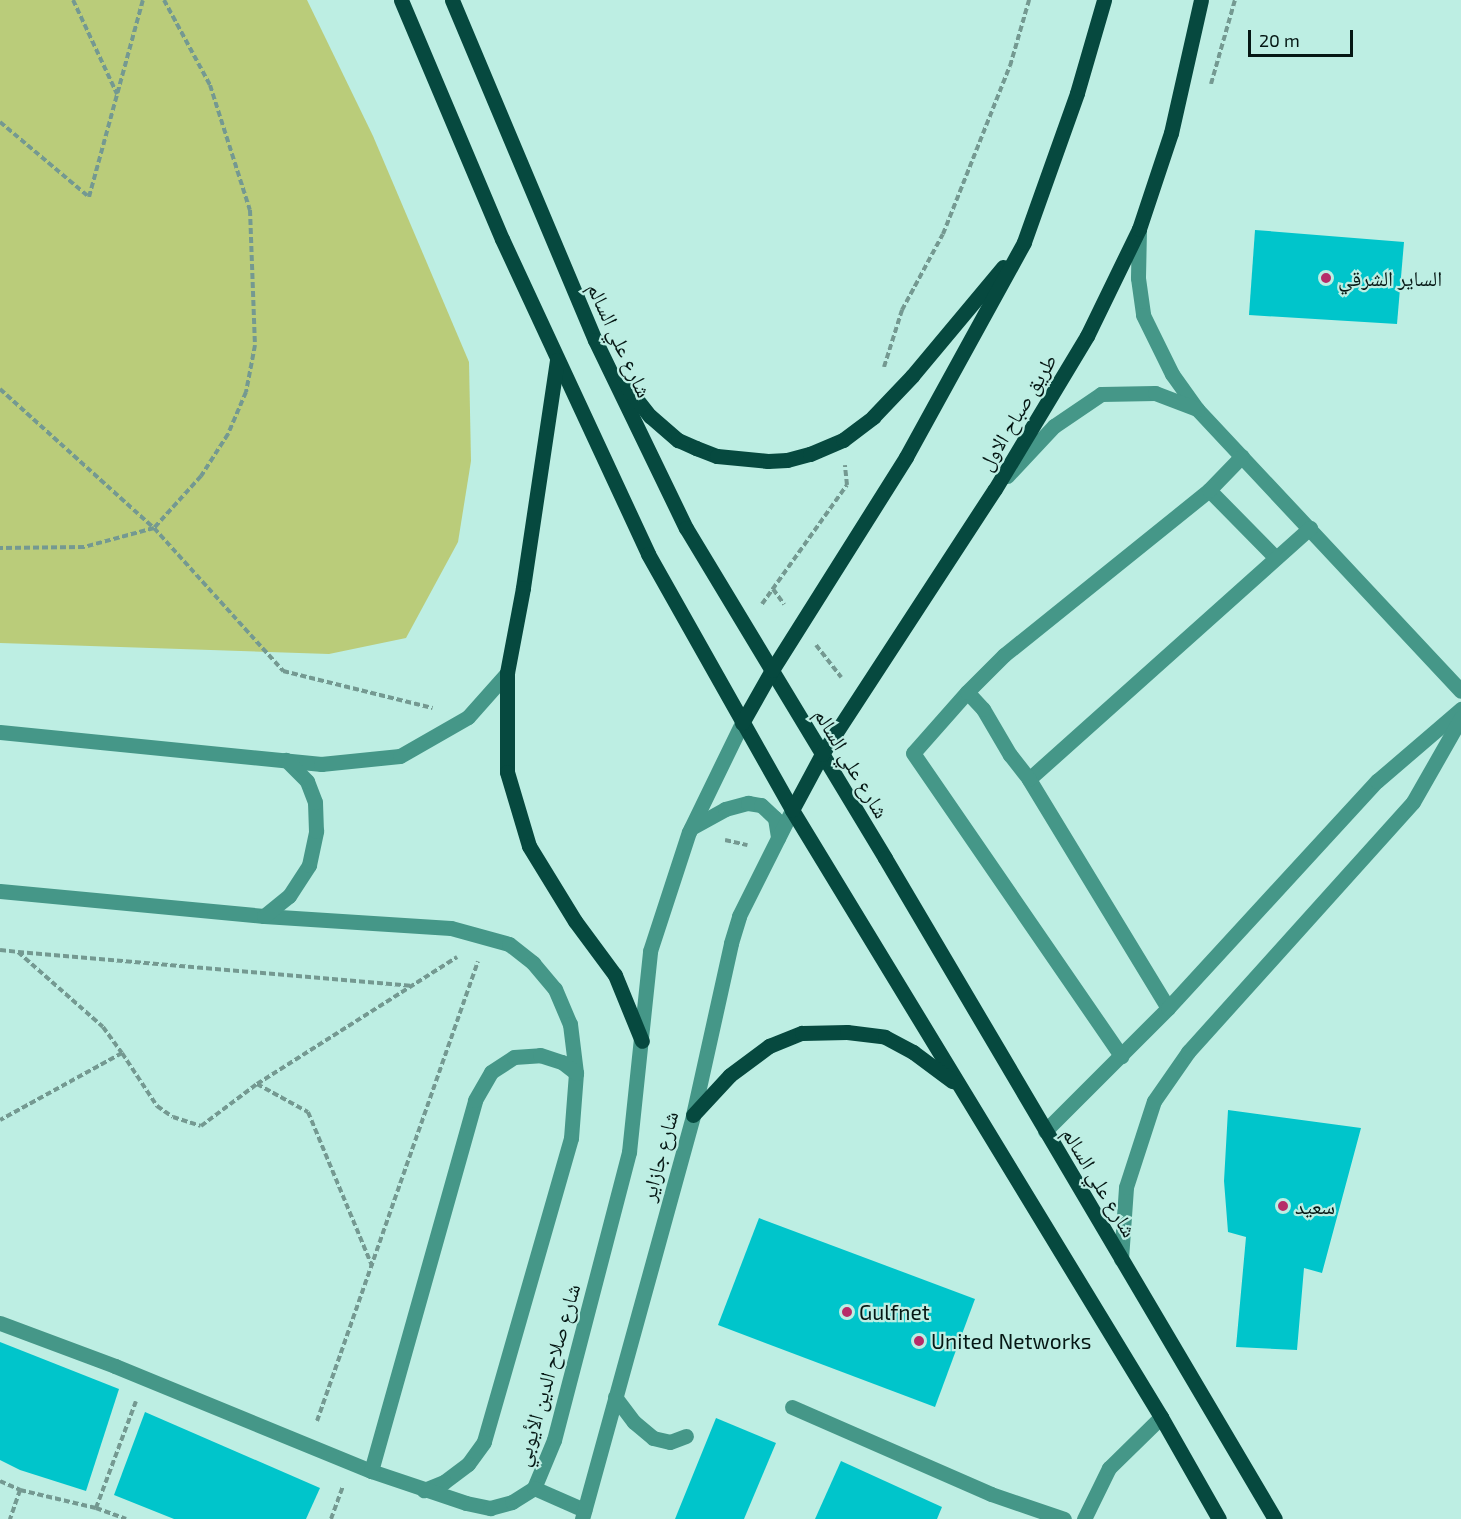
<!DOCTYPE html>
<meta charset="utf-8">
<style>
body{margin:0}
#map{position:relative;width:1461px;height:1519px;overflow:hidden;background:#bdeee3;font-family:"Exo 2","Noto Naskh Arabic",sans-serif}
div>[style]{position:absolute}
.green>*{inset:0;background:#bacc7a}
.building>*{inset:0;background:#00c5cb}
.path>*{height:4px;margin-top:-2px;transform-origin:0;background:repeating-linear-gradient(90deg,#749991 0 6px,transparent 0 9px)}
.minor>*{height:15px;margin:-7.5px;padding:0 7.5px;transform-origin:7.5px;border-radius:7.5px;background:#459788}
.major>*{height:15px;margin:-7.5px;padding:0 7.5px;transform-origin:7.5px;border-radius:7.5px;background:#06493f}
.dots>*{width:16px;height:16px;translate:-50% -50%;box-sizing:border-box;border:3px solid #bdeee3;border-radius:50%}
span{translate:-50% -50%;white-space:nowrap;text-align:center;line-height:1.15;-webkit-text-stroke:4.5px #bdeee3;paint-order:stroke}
.poi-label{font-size:21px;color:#051714}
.left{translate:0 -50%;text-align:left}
.street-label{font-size:21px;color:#051714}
.scale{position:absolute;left:1248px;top:30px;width:105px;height:27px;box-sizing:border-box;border:3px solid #051714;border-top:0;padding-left:8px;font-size:18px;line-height:21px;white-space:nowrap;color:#051714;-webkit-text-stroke:4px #bdeee3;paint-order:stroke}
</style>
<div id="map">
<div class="green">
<div style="clip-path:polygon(0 0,307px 0,373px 136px,469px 362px,471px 461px,458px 542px,406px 638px,329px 654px,0 643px)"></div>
</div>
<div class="building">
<div style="clip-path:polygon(1255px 230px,1404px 242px,1397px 324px,1249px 315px)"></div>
<div style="clip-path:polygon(1228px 1110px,1361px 1128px,1322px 1273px,1304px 1268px,1297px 1350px,1236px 1347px,1246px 1237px,1228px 1232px,1224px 1181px)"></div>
<div style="clip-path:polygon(759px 1218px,975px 1299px,935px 1407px,718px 1325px)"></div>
<div style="clip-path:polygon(0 1342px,119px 1389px,86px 1491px,20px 1470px,0 1460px)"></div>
<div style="clip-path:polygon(145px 1412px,320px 1488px,306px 1519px,174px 1519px,114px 1495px)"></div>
<div style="clip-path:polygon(716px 1418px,776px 1443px,744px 1519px,675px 1519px)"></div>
<div style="clip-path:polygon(841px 1461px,942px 1507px,937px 1519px,815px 1519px)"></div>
</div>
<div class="path">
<div style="left:73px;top:0;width:104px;rotate:64.9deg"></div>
<div style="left:164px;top:0;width:97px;rotate:61.6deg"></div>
<div style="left:210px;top:85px;width:131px;rotate:72.3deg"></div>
<div style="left:250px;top:210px;width:135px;rotate:87.9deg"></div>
<div style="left:255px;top:345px;width:48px;rotate:100.8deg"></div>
<div style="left:246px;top:392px;width:46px;rotate:113.2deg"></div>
<div style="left:228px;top:434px;width:50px;rotate:122.7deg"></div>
<div style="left:201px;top:476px;width:70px;rotate:132.1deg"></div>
<div style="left:154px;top:528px;width:193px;rotate:47.9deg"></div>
<div style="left:283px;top:671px;width:154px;rotate:13.9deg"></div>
<div style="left:1211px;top:84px;width:87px;rotate:-74.1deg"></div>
<div style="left:0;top:122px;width:116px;rotate:40.1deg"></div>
<div style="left:89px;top:197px;width:204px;rotate:-74.7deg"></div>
<div style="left:884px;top:367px;width:60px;rotate:-72.5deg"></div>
<div style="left:902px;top:310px;width:86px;rotate:-61.7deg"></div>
<div style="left:943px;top:234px;width:181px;rotate:-68.3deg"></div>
<div style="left:1010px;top:66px;width:69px;rotate:-73.9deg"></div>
<div style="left:0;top:389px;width:207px;rotate:42.1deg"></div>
<div style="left:154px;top:528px;width:73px;rotate:164.8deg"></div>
<div style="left:84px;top:547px;width:84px;rotate:179.3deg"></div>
<div style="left:773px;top:589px;width:19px;rotate:54deg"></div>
<div style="left:762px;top:604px;width:146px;rotate:-54.5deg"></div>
<div style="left:847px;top:485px;width:20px;rotate:-96deg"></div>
<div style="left:816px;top:645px;width:41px;rotate:52deg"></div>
<div style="left:725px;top:840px;width:23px;rotate:13deg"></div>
<div style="left:0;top:950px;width:18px;rotate:6deg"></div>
<div style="left:18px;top:952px;width:113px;rotate:41.4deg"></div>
<div style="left:103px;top:1027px;width:32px;rotate:54deg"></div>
<div style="left:122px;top:1053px;width:139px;rotate:151.2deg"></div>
<div style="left:18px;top:952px;width:394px;rotate:4.9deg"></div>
<div style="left:122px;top:1053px;width:64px;rotate:56.6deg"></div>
<div style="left:157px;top:1106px;width:19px;rotate:35deg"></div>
<div style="left:173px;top:1117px;width:29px;rotate:18deg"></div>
<div style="left:201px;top:1126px;width:70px;rotate:-36.9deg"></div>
<div style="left:257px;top:1084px;width:237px;rotate:-32.4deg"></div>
<div style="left:257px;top:1084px;width:58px;rotate:28.8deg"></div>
<div style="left:308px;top:1112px;width:167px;rotate:67.4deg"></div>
<div style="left:317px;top:1421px;width:487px;rotate:-70.7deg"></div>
<div style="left:0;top:1481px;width:22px;rotate:24deg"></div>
<div style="left:20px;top:1490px;width:31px;rotate:109deg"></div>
<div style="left:20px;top:1490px;width:78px;rotate:13.3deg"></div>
<div style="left:96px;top:1508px;width:114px;rotate:-69.5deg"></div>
<div style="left:96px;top:1508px;width:32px;rotate:20deg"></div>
<div style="left:331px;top:1519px;width:35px;rotate:-70deg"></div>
</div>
<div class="minor">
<div style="left:1139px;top:229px;width:49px;rotate:91.2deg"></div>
<div style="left:1138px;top:278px;width:37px;rotate:82deg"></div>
<div style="left:1143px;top:315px;width:66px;rotate:63.8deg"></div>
<div style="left:1172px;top:374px;width:43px;rotate:54.5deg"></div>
<div style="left:1197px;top:409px;width:386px;rotate:46.9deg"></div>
<div style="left:1007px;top:476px;width:69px;rotate:-46.8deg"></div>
<div style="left:1054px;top:426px;width:57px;rotate:-34.2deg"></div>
<div style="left:1101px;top:394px;width:54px;rotate:-1.1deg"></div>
<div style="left:1155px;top:393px;width:45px;rotate:20.9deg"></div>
<div style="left:1209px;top:490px;width:95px;rotate:45.4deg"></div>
<div style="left:967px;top:692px;width:81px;rotate:131.5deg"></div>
<div style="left:913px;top:753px;width:368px;rotate:55.5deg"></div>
<div style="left:0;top:732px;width:323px;rotate:5.7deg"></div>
<div style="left:321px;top:764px;width:79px;rotate:-5.8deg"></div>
<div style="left:400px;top:756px;width:78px;rotate:-29.8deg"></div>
<div style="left:468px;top:717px;width:59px;rotate:-48.4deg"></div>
<div style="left:1029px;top:779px;width:377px;rotate:-41.8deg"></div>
<div style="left:691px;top:828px;width:39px;rotate:-29deg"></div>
<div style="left:725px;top:809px;width:24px;rotate:-15deg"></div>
<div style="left:748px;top:803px;width:13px;rotate:9deg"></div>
<div style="left:761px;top:805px;width:19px;rotate:43deg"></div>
<div style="left:775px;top:818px;width:20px;rotate:81deg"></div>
<div style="left:0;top:891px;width:265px;rotate:5.4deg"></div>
<div style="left:264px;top:916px;width:187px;rotate:3.7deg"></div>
<div style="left:451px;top:928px;width:60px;rotate:15.4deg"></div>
<div style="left:509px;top:944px;width:31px;rotate:38deg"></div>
<div style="left:533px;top:963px;width:34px;rotate:50deg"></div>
<div style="left:555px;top:989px;width:38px;rotate:67deg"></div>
<div style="left:570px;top:1024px;width:49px;rotate:83deg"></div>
<div style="left:576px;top:1073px;width:65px;rotate:94.4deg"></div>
<div style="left:571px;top:1138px;width:316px;rotate:106deg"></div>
<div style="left:484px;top:1442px;width:27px;rotate:126deg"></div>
<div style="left:468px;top:1464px;width:30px;rotate:143deg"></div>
<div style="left:444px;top:1482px;width:22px;rotate:158deg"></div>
<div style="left:264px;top:916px;width:32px;rotate:-39deg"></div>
<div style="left:289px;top:896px;width:37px;rotate:-57deg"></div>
<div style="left:309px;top:865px;width:35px;rotate:-78deg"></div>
<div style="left:316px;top:831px;width:29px;rotate:-92deg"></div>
<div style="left:315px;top:802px;width:22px;rotate:-111deg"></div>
<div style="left:307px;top:781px;width:30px;rotate:-135deg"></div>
<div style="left:1168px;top:1008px;width:268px;rotate:-121.3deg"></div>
<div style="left:1029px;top:779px;width:31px;rotate:-128deg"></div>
<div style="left:1010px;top:755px;width:53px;rotate:-120.4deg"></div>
<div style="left:983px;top:709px;width:23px;rotate:-133deg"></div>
<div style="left:967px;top:692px;width:52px;rotate:-45deg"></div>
<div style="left:1004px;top:655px;width:263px;rotate:-38.8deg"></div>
<div style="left:1209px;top:490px;width:47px;rotate:-45.9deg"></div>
<div style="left:1045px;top:1131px;width:174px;rotate:-45deg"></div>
<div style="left:1168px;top:1008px;width:309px;rotate:-47.4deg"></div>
<div style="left:1377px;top:781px;width:111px;rotate:-40.6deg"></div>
<div style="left:1121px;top:1259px;width:72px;rotate:-86deg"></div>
<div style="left:1126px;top:1187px;width:90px;rotate:-72deg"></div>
<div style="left:1154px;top:1101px;width:60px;rotate:-55.2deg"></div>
<div style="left:1188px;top:1052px;width:336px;rotate:-48deg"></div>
<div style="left:1413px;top:802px;width:97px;rotate:-60.3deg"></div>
<div style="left:0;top:1323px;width:123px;rotate:20.5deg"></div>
<div style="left:115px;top:1366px;width:277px;rotate:22.3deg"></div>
<div style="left:371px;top:1471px;width:100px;rotate:18.6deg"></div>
<div style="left:466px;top:1503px;width:25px;rotate:12deg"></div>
<div style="left:490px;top:1508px;width:23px;rotate:-15deg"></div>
<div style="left:512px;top:1502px;width:26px;rotate:-32deg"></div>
<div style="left:534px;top:1488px;width:52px;rotate:-67.4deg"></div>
<div style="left:554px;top:1440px;width:298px;rotate:-75.4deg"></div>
<div style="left:629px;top:1152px;width:202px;rotate:-84deg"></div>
<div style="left:650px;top:951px;width:125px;rotate:-71.9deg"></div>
<div style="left:689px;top:832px;width:121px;rotate:-64.1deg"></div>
<div style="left:615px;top:1397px;width:31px;rotate:53deg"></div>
<div style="left:634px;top:1422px;width:25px;rotate:40deg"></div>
<div style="left:653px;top:1438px;width:17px;rotate:13deg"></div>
<div style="left:670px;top:1442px;width:17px;rotate:-21deg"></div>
<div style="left:792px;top:1407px;width:217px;rotate:23.6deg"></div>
<div style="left:991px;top:1494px;width:77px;rotate:18.9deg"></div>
<div style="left:371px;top:1471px;width:385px;rotate:-74.3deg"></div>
<div style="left:475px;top:1100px;width:32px;rotate:-60deg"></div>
<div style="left:491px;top:1072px;width:27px;rotate:-33deg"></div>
<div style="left:514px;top:1057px;width:26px;rotate:-4deg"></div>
<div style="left:540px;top:1055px;width:23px;rotate:18deg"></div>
<div style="left:562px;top:1062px;width:18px;rotate:38deg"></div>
<div style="left:534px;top:1488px;width:55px;rotate:23.7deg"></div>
<div style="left:582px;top:1519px;width:419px;rotate:-74.6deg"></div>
<div style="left:693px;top:1115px;width:176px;rotate:-77.5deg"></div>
<div style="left:731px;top:943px;width:28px;rotate:-73deg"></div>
<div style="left:739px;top:916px;width:119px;rotate:-63.4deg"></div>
<div style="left:1084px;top:1519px;width:57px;rotate:-63.9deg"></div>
<div style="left:1109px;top:1468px;width:73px;rotate:-44.4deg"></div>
</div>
<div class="major">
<div style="left:401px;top:0;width:259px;rotate:67.1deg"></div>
<div style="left:502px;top:239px;width:347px;rotate:65.1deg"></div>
<div style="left:648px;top:554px;width:294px;rotate:60.6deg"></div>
<div style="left:792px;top:810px;width:710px;rotate:58.7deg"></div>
<div style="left:1161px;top:1417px;width:117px;rotate:60.4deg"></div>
<div style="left:452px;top:0;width:369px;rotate:67.2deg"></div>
<div style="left:595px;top:340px;width:209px;rotate:64.2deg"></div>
<div style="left:686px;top:528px;width:385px;rotate:58.9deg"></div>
<div style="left:885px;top:858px;width:767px;rotate:59.46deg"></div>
<div style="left:557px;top:360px;width:231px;rotate:98.5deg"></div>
<div style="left:523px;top:588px;width:86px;rotate:100.7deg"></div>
<div style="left:507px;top:673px;width:99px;rotate:90deg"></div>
<div style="left:507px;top:772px;width:77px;rotate:73.4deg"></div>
<div style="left:529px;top:846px;width:88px;rotate:58.5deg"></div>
<div style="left:575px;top:921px;width:67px;rotate:53.5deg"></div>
<div style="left:615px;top:975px;width:71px;rotate:67.8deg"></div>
<div style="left:627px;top:387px;width:37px;rotate:52deg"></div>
<div style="left:650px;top:416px;width:37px;rotate:41deg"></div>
<div style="left:678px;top:440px;width:20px;rotate:24deg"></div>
<div style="left:696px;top:448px;width:22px;rotate:21deg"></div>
<div style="left:717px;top:456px;width:51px;rotate:5.6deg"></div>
<div style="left:768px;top:461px;width:19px;rotate:-3deg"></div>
<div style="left:787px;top:460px;width:24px;rotate:-15deg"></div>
<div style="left:810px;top:454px;width:36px;rotate:-23deg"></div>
<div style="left:843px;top:440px;width:38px;rotate:-37deg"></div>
<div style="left:873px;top:417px;width:57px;rotate:-46.4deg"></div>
<div style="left:912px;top:376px;width:142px;rotate:-50.1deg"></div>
<div style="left:742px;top:723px;width:61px;rotate:-60.5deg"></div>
<div style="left:772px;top:670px;width:252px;rotate:-57.8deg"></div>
<div style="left:906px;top:457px;width:245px;rotate:-61.2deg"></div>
<div style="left:1024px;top:242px;width:158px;rotate:-70.4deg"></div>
<div style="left:1077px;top:93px;width:97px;rotate:-73.8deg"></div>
<div style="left:792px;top:810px;width:64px;rotate:-61.8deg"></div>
<div style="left:822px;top:754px;width:316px;rotate:-56.9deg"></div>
<div style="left:995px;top:489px;width:179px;rotate:-59deg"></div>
<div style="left:1087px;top:336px;width:119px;rotate:-64.1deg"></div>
<div style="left:1139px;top:229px;width:101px;rotate:-71.6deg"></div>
<div style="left:1171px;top:133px;width:136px;rotate:-77.3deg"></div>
<div style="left:693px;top:1115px;width:54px;rotate:-47.2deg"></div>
<div style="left:730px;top:1075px;width:49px;rotate:-36.6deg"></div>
<div style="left:769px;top:1046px;width:35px;rotate:-22deg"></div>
<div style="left:802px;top:1033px;width:45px;rotate:-1.3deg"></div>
<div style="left:847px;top:1032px;width:38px;rotate:7deg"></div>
<div style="left:885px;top:1037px;width:32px;rotate:28deg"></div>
<div style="left:913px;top:1052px;width:49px;rotate:36.6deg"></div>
</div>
<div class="dots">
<div style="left:1326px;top:278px;background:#b62c69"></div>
<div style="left:1283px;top:1206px;background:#b62c69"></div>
<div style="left:847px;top:1312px;background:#b62c69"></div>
<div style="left:919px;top:1341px;background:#b62c69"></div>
</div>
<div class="poi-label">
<span class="left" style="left:1338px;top:278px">الساير الشرقي</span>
<span class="left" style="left:1295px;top:1206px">سعيد</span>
<span class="left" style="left:859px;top:1312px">Gulfnet</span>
<span class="left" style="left:931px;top:1341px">United Networks</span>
</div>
<div class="street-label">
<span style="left:620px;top:340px;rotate:65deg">شارع علي السالم</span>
<span style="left:1017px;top:412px;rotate:-59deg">طريق صباح الاول</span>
<span style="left:852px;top:763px;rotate:59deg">شارع علي السالم</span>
<span style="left:659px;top:1156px;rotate:-75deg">شارع جازاير</span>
<span style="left:1100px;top:1182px;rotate:59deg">شارع علي السالم</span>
<span style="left:547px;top:1375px;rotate:-74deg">شارع صلاح الدين الأيوبي</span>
</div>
<div class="scale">20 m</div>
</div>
